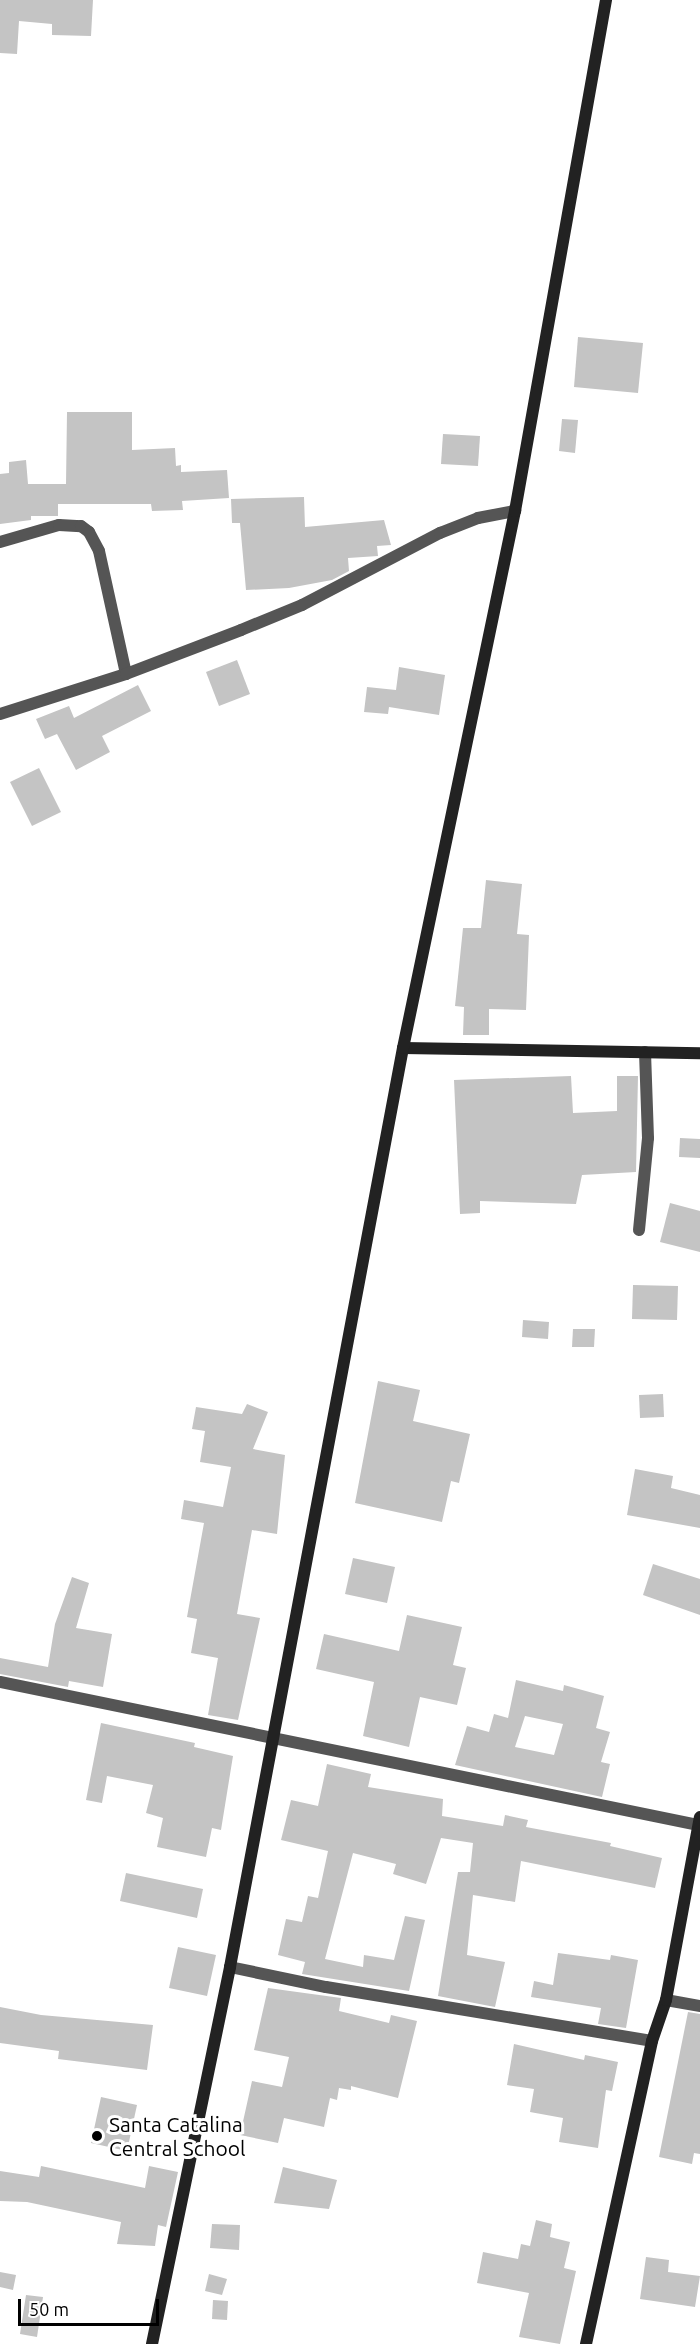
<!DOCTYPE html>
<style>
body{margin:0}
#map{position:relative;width:700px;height:2344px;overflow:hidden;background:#fff;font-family:Ubuntu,sans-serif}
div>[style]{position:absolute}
.building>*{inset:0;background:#c4c4c4}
.street>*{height:12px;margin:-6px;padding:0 6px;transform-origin:6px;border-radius:6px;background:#555}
.secondary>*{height:12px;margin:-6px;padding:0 6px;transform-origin:6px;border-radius:6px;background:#222}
.dots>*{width:16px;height:16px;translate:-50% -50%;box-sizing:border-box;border:3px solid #fff;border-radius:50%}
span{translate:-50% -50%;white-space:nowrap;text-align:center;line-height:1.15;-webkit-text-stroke:6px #fff;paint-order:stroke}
.poi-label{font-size:21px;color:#000}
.left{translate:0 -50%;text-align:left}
.scale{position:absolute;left:18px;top:2299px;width:141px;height:27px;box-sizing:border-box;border:3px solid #000;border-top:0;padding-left:8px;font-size:18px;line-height:21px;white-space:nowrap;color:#000;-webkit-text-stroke:4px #fff;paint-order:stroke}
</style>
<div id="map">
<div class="building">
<div style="clip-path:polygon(0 0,93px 0,91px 36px,52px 35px,52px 24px,19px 21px,17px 54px,0 53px)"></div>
<div style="clip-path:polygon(578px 337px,643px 343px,638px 393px,574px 387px)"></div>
<div style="clip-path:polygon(67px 412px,132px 412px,132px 450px,175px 448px,176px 466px,181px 465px,181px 472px,227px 470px,229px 498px,182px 501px,183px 510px,152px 511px,151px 504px,58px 504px,58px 516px,31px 516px,31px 520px,0 524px,0 474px,9px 473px,9px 462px,26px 460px,28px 484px,66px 484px)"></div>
<div style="clip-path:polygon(562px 419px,578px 420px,575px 453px,559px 451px)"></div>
<div style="clip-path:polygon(443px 434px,480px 436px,478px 466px,441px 464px)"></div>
<div style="clip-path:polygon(304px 497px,305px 527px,384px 520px,391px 545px,377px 546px,378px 556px,348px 558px,349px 571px,332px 580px,289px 588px,246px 590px,240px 523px,232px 523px,231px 499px)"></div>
<div style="clip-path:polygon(237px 660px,250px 694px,219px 706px,206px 672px)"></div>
<div style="clip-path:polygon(399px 667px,445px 675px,439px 715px,389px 707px,388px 714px,364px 712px,367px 687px,396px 690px)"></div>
<div style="clip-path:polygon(138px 685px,151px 711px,102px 736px,110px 752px,76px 770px,57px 734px,45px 739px,36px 719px,69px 706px,74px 718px)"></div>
<div style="clip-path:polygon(39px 768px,61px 812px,32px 826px,10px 782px)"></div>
<div style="clip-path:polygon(486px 880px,522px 884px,517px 934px,529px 935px,526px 1010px,489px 1009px,489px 1035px,463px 1035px,464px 1007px,455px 1006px,463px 928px,481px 928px)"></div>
<div style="clip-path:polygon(571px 1076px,573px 1113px,617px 1111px,617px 1076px,638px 1076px,636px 1172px,582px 1175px,576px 1204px,480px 1201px,480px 1213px,460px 1214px,454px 1080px)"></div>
<div style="clip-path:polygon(680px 1138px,700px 1139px,700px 1158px,679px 1157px)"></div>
<div style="clip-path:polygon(670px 1203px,700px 1211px,700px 1252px,660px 1242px)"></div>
<div style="clip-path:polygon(633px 1285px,678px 1286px,677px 1320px,632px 1319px)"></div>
<div style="clip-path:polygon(523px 1320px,549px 1322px,548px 1339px,522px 1337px)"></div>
<div style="clip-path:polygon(573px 1329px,595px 1329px,594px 1347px,572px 1347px)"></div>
<div style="clip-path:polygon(378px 1381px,420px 1390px,413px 1421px,470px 1434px,459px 1483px,451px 1481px,442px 1522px,355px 1503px)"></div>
<div style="clip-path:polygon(663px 1394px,664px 1417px,640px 1418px,639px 1395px)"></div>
<div style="clip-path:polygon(247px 1404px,268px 1412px,253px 1449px,285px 1455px,277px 1534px,252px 1530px,237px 1614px,260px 1618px,238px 1720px,208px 1715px,218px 1658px,191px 1653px,197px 1619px,187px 1617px,204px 1523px,181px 1519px,184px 1500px,223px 1507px,231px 1467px,200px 1462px,205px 1431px,192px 1429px,196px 1407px,242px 1414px)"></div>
<div style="clip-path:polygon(635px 1469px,673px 1476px,671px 1488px,700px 1495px,700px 1528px,627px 1515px)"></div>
<div style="clip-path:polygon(353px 1558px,395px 1567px,387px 1603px,345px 1594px)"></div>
<div style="clip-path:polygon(653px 1564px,700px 1579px,700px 1615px,643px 1595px)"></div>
<div style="clip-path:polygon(72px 1577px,89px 1583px,76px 1628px,112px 1634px,103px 1687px,69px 1681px,68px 1687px,0 1674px,0 1658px,48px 1667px,55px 1624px)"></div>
<div style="clip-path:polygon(407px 1615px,462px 1627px,453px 1665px,466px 1668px,457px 1705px,420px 1697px,409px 1747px,363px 1736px,374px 1682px,316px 1669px,324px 1634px,399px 1651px)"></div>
<div style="clip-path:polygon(evenodd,516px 1680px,563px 1691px,564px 1685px,604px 1696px,596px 1728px,610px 1732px,601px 1762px,610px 1764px,602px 1797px,455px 1765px,467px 1726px,489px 1732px,494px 1714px,508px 1718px,516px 1680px,525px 1716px,563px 1724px,554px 1755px,515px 1747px,525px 1716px)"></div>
<div style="clip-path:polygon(101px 1723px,195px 1743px,194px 1747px,233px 1756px,221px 1830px,212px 1828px,206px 1857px,157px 1847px,163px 1818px,146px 1813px,153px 1785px,107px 1776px,102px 1803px,86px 1800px)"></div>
<div style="clip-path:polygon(327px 1764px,371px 1774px,368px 1787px,443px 1799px,442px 1816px,503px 1826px,505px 1815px,528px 1820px,526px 1827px,611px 1843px,610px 1846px,662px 1858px,655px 1888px,521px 1861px,515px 1902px,473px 1895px,467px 1955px,505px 1962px,495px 2007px,438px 1996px,458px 1872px,470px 1872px,473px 1843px,441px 1838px,426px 1884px,393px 1874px,396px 1864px,353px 1853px,325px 1959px,363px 1967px,364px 1955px,394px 1960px,405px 1916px,425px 1920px,409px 1991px,302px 1974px,305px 1962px,278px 1955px,286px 1919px,302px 1922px,308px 1896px,318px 1898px,328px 1851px,281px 1840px,291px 1800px,318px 1806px)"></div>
<div style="clip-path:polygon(126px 1873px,203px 1889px,197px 1918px,120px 1901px)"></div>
<div style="clip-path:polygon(178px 1947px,216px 1955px,207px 1996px,169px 1988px)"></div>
<div style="clip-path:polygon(558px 1953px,610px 1960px,611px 1955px,638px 1960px,626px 2028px,598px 2024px,601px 2008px,531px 1997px,534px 1981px,553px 1985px)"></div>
<div style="clip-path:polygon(268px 1988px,341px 1998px,339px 2011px,389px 2023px,391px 2015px,417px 2021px,398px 2098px,351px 2086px,351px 2090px,339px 2088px,337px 2100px,330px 2098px,324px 2127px,284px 2118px,278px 2143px,240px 2135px,252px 2081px,282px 2087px,289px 2057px,254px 2050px)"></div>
<div style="clip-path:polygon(0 2007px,41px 2015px,153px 2025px,147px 2070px,58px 2059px,59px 2051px,0 2043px)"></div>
<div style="clip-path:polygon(688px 2012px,700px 2014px,700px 2154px,694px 2153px,692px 2164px,659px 2157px)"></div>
<div style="clip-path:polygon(514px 2044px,584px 2060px,585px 2055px,618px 2062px,612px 2091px,606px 2090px,598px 2148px,559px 2142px,563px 2118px,530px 2112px,534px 2089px,507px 2085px)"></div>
<div style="clip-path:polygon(101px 2097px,137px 2105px,127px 2151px,91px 2143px)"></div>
<div style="clip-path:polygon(41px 2166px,145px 2188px,149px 2166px,178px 2172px,166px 2227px,158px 2225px,155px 2246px,117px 2244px,121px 2222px,27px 2202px,0 2201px,0 2171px,39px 2177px)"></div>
<div style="clip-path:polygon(283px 2167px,337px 2180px,329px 2209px,274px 2203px)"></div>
<div style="clip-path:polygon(536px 2220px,552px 2224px,550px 2237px,570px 2242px,564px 2268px,576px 2271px,560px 2344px,519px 2337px,529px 2293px,477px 2283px,483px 2252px,518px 2259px,521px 2244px,530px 2246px)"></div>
<div style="clip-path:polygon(212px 2224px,240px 2225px,239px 2250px,210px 2248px)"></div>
<div style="clip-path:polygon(646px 2257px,669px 2260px,668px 2272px,700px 2276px,695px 2307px,640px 2299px)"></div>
<div style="clip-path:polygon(0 2272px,16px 2275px,13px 2290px,0 2287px)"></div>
<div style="clip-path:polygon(209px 2274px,227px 2279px,222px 2295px,205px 2291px)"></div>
<div style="clip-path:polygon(26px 2295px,43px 2297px,37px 2337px,20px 2334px)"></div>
<div style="clip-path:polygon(213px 2300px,228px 2301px,227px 2320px,212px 2319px)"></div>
</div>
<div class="street">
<div style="left:0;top:542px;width:61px;rotate:-16.1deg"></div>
<div style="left:59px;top:525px;width:22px;rotate:3deg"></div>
<div style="left:81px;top:526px;width:10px;rotate:37deg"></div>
<div style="left:89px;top:532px;width:21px;rotate:62deg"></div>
<div style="left:99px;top:551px;width:126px;rotate:77.6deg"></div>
<div style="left:0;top:714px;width:132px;rotate:-17.6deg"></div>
<div style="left:126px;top:674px;width:123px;rotate:-20.9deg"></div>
<div style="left:241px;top:630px;width:66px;rotate:-22.3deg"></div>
<div style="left:302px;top:605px;width:156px;rotate:-27.6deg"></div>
<div style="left:440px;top:533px;width:41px;rotate:-21.5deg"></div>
<div style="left:478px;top:518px;width:38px;rotate:-11deg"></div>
<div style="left:639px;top:1230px;width:92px;rotate:-84.4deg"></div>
<div style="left:648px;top:1138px;width:86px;rotate:-92deg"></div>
<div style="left:0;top:1682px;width:712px;rotate:11.58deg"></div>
<div style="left:230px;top:1967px;width:98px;rotate:11.8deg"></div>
<div style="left:326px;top:1987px;width:330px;rotate:9.4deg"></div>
<div style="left:666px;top:2000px;width:35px;rotate:10deg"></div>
</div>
<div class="secondary">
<div style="left:403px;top:1048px;width:297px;rotate:1deg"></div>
<div style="left:152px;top:2344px;width:385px;rotate:-78.3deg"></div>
<div style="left:230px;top:1967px;width:935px;rotate:-79.34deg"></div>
<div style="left:403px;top:1048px;width:549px;rotate:-78.22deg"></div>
<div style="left:515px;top:511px;width:519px;rotate:-79.9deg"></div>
<div style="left:586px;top:2344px;width:310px;rotate:-77.7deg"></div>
<div style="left:652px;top:2041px;width:43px;rotate:-71.1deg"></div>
<div style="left:666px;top:2000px;width:186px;rotate:-79.5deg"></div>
</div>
<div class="dots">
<div style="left:97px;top:2136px;background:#000"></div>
</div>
<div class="poi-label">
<span class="left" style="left:109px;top:2136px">Santa Catalina<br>Central School</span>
</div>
<div class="scale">50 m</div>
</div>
